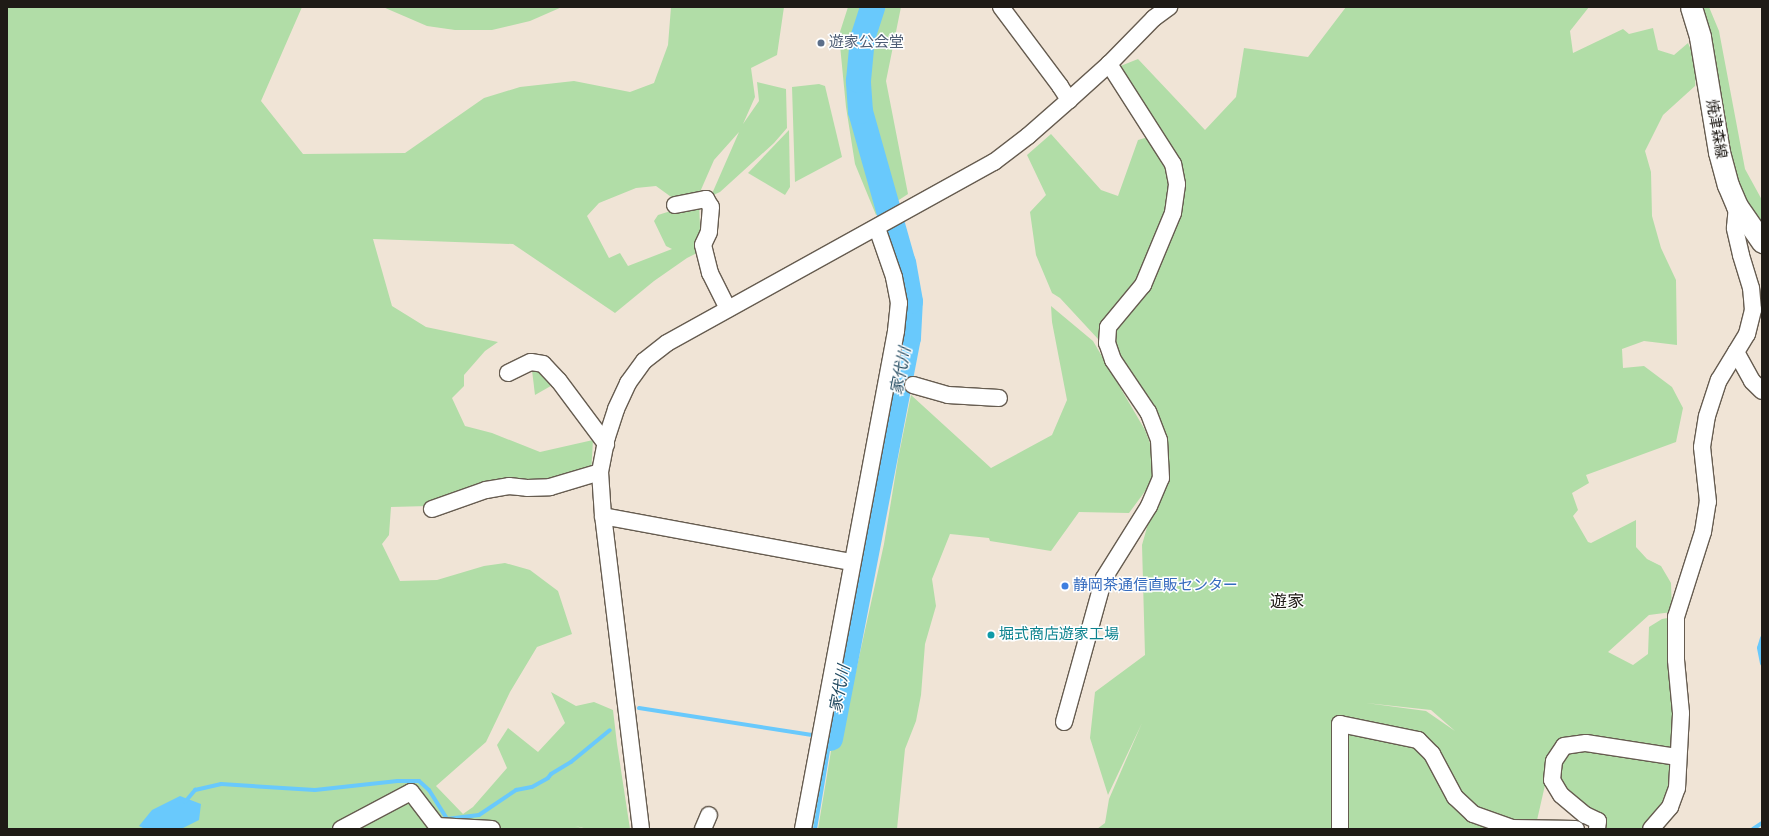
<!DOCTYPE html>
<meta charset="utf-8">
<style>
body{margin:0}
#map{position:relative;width:1769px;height:836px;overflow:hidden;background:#f0e4d6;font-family:Jost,"Noto Sans JP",sans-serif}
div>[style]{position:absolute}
.green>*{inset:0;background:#b1dda7}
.water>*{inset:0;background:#69c9fc}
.stream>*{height:4px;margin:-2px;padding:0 2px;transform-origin:2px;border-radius:2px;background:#69c9fc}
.river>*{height:25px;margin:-12.5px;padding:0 12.5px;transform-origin:12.5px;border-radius:12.5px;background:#69c9fc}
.roads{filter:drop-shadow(1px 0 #665c50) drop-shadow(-1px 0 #665c50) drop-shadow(0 1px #665c50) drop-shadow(0 -1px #665c50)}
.minor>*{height:16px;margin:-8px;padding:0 8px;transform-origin:8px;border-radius:8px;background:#fff}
.major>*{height:21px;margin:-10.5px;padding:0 10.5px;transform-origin:10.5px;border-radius:10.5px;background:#fff}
.dots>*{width:11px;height:11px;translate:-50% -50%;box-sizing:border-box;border:2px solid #fff;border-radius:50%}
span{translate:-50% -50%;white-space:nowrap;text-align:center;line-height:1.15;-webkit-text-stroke:3px #fff;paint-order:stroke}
.service-label{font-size:15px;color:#4e5e75}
.left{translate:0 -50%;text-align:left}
.street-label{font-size:15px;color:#1f1b16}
.shop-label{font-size:15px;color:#366cbe}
.culture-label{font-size:15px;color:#0d838f}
.water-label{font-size:16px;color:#234b61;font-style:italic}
.quarter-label{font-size:17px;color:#1f1b16}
.frame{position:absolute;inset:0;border:8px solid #1f1b16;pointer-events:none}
</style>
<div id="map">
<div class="green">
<div style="clip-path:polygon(7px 7px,302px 7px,261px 101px,303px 154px,405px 153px,484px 98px,520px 87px,574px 81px,630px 92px,654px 83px,668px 45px,671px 7px,784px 7px,777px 55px,751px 68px,755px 97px,743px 124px,759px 101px,757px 82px,786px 89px,787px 128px,774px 143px,720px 192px,711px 196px,739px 132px,714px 160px,700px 192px,674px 199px,656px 186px,636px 188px,599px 203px,587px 216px,609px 258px,620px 253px,628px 266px,672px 249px,666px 246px,654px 221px,658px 215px,699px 202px,701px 251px,687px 258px,654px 281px,615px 313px,513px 244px,373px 239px,392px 306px,426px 327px,498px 342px,485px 351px,464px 375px,464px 386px,452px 398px,465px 426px,492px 433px,540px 452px,593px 440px,591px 475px,428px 506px,391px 507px,389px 535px,382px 544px,400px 581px,437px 580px,484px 566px,505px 563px,530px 570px,558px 591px,572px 634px,537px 647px,510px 692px,486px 742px,436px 786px,463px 814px,473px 807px,507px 768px,497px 745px,508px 728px,538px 752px,565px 723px,551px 692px,576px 706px,594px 702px,613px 710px,617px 744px,630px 829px,588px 829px,575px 826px,585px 829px,7px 829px)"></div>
<div style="clip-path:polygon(383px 7px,562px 7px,530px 21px,492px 30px,455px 30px,427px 26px)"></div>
<div style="clip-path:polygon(848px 7px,901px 7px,886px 81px,908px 194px,876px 215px,855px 164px,846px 107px,839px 35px)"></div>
<div style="clip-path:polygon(evenodd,1346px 7px,1589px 7px,1570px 31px,1573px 53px,1623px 29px,1629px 34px,1653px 28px,1658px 50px,1674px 55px,1688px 43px,1697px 64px,1695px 86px,1663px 115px,1645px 151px,1651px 172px,1652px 216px,1661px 248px,1676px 280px,1677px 345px,1644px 341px,1622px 349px,1623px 368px,1644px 366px,1672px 387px,1683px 408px,1676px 442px,1586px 475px,1589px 483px,1572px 493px,1578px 510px,1573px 516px,1588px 542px,1591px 543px,1636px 520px,1636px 547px,1647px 559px,1661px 566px,1671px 583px,1672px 612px,1649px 615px,1608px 652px,1633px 665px,1648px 654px,1649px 627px,1662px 619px,1679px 616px,1677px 758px,1667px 801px,1653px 829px,1581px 829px,1598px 829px,1561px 795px,1553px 750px,1535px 829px,1097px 829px,1105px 823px,1109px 799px,1142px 723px,1108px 795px,1090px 738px,1095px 692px,1145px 655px,1142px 545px,1161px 478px,1160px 471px,1129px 513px,1079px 512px,1051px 551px,990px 541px,989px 538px,950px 534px,932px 579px,936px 606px,925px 644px,921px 695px,916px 721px,905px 749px,897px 829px,818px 829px,832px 745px,841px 721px,825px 757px,813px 829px,805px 829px,901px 304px,882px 237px,904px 231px,918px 303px,914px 355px,854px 680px,884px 544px,898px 459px,911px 395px,991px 468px,1052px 435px,1067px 400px,1052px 322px,1051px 306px,1093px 341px,1145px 430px,1160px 469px,1159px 440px,1107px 343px,1121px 309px,1098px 339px,1060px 298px,1052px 293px,1036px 255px,1030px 212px,1046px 195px,1027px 155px,1051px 134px,1101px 190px,1118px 196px,1138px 140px,1155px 135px,1113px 69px,1138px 59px,1205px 130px,1236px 97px,1244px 48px,1308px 57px,1346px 7px,1156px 138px,1177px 184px,1170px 217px,1168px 174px,1156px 138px,1346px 7px,1366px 703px,1431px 710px,1455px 731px,1426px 711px,1366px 703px)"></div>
<div style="clip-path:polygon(1699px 7px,1709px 7px,1719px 31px,1745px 169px,1762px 200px,1762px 232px,1736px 184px)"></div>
<div style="clip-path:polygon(819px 84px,825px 86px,842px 157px,795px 182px,792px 87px)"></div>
<div style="clip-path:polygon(789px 130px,790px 187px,785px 195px,748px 173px)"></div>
<div style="clip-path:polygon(531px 362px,556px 383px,535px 395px)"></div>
</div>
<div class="water">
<div style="clip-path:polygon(180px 796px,201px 804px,199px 820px,181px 829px,145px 829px,139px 826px,152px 810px)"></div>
</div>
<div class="stream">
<div style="left:1762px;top:638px;width:10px;rotate:107deg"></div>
<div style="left:1759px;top:648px;width:16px;rotate:79deg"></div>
<div style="left:639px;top:708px;width:180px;rotate:8.9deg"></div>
<div style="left:185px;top:802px;width:16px;rotate:-50deg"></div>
<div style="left:195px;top:790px;width:27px;rotate:-13deg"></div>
<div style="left:221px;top:784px;width:94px;rotate:3.7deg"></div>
<div style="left:315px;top:790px;width:83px;rotate:-6.2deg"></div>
<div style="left:398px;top:781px;width:21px"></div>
<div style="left:419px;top:781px;width:13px;rotate:42deg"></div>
<div style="left:429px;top:790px;width:34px;rotate:58deg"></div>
<div style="left:447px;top:819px;width:32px;rotate:-7deg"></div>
<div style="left:479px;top:815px;width:45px;rotate:-34deg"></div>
<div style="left:516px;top:790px;width:16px;rotate:-11deg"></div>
<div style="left:532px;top:787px;width:18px;rotate:-29deg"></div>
<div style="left:548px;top:778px;width:5px;rotate:-53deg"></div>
<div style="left:551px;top:774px;width:23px;rotate:-31deg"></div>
<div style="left:571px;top:762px;width:50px;rotate:-39.4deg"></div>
<div style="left:815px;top:829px;width:92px;rotate:-80.6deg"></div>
<div style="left:830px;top:738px;width:7px;rotate:-172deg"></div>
<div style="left:1753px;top:829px;width:11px;rotate:-34deg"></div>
</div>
<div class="river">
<div style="left:830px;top:738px;width:409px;rotate:-79deg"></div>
<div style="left:908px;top:337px;width:36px;rotate:-87deg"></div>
<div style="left:910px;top:301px;width:39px;rotate:-100deg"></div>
<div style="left:903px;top:263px;width:158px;rotate:-105.8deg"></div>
<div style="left:860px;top:111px;width:31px;rotate:-94deg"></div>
<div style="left:858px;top:80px;width:42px;rotate:-84.6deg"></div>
<div style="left:862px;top:38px;width:33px;rotate:-72deg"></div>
</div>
<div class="roads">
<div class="minor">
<div style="left:1001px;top:7px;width:99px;rotate:53.2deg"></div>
<div style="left:1060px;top:86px;width:17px;rotate:57deg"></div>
<div style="left:675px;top:205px;width:32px;rotate:-11deg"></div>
<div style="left:706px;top:199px;width:9px;rotate:58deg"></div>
<div style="left:711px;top:207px;width:25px;rotate:95deg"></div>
<div style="left:709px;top:232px;width:14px;rotate:115deg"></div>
<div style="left:703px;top:245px;width:29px;rotate:76deg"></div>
<div style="left:710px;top:273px;width:40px;rotate:63.4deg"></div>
<div style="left:1736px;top:352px;width:33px;rotate:61deg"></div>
<div style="left:1752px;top:381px;width:14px;rotate:45deg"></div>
<div style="left:508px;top:373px;width:25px;rotate:-26deg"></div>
<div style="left:531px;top:362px;width:12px;rotate:9deg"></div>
<div style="left:543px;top:364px;width:23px;rotate:47deg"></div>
<div style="left:559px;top:381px;width:79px;rotate:53.3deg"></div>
<div style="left:913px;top:385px;width:36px;rotate:16deg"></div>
<div style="left:948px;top:395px;width:51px;rotate:3.4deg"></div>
<div style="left:432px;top:509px;width:57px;rotate:-19.4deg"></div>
<div style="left:486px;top:490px;width:23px;rotate:-10deg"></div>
<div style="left:509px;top:486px;width:18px;rotate:6deg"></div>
<div style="left:527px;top:488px;width:23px;rotate:-2deg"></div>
<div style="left:550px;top:487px;width:52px;rotate:-16.7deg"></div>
<div style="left:603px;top:516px;width:253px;rotate:10.5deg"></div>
<div style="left:1064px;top:722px;width:149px;rotate:-74.5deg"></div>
<div style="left:1104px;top:578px;width:85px;rotate:-58deg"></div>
<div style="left:1149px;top:506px;width:30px;rotate:-67deg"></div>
<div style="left:1161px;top:478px;width:38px;rotate:-93deg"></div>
<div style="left:1159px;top:440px;width:30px;rotate:-111deg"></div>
<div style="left:1148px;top:412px;width:63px;rotate:-123.9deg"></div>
<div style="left:1113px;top:360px;width:18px;rotate:-109deg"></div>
<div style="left:1107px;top:343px;width:16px;rotate:-86deg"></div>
<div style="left:1108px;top:327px;width:55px;rotate:-50.2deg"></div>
<div style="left:1143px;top:285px;width:78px;rotate:-67.4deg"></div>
<div style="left:1173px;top:213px;width:29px;rotate:-82deg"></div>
<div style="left:1177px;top:184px;width:20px;rotate:-101deg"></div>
<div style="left:1173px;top:164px;width:119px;rotate:-122.6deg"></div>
<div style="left:341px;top:829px;width:79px;rotate:-27.9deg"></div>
<div style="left:411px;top:792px;width:43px;rotate:52.6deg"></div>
<div style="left:437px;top:826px;width:55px;rotate:3.1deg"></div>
<div style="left:641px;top:829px;width:315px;rotate:-96.9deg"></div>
<div style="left:603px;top:516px;width:44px;rotate:-93.9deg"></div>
<div style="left:600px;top:472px;width:36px;rotate:-79deg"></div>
<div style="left:607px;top:437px;width:29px;rotate:-72deg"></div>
<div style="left:616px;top:409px;width:29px;rotate:-65deg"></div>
<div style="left:628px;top:383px;width:27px;rotate:-54deg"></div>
<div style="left:644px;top:361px;width:29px;rotate:-38deg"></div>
<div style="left:667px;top:343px;width:374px;rotate:-29deg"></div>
<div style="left:994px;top:162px;width:43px;rotate:-37.4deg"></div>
<div style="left:1028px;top:136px;width:55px;rotate:-41.3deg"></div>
<div style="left:1069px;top:100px;width:54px;rotate:-42deg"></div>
<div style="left:1109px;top:64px;width:64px;rotate:-45.6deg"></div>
<div style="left:1154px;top:18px;width:19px;rotate:-36deg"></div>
<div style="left:703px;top:829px;width:15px;rotate:-67deg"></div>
<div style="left:803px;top:829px;width:507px;rotate:-79.42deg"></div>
<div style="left:896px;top:331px;width:28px;rotate:-84deg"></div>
<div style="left:899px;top:303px;width:26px;rotate:-101deg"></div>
<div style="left:894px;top:277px;width:52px;rotate:-109.1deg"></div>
<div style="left:1340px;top:829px;width:105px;rotate:-90deg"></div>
<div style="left:1340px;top:724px;width:80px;rotate:11.6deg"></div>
<div style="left:1418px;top:740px;width:20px;rotate:45deg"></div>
<div style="left:1432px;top:754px;width:49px;rotate:61.9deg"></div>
<div style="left:1455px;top:797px;width:25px;rotate:43deg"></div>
<div style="left:1473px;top:814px;width:41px;rotate:19.7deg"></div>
<div style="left:1512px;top:828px;width:64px;rotate:0.9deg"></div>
<div style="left:1597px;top:829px;width:8px;rotate:-83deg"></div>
<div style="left:1598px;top:821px;width:14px;rotate:-155deg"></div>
<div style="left:1585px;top:815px;width:31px;rotate:-140deg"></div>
<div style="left:1561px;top:795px;width:17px;rotate:-121deg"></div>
<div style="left:1552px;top:780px;width:19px;rotate:-84deg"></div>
<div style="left:1554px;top:761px;width:18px;rotate:-56deg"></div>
<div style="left:1564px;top:746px;width:22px;rotate:-8deg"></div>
<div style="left:1586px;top:743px;width:93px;rotate:8.7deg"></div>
<div style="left:1651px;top:829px;width:29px;rotate:-49deg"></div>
<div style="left:1670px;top:807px;width:20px;rotate:-70deg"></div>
<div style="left:1677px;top:788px;width:75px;rotate:-86.9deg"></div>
<div style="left:1681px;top:713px;width:53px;rotate:-95.4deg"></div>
<div style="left:1676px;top:660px;width:43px;rotate:-90deg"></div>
<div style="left:1676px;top:617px;width:89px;rotate:-72.4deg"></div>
<div style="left:1703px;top:532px;width:30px;rotate:-81deg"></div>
<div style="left:1708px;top:502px;width:55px;rotate:-96.2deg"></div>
<div style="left:1702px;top:447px;width:31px;rotate:-81deg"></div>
<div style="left:1707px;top:416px;width:38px;rotate:-72deg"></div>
<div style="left:1719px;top:380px;width:54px;rotate:-58.7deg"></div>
<div style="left:1747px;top:334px;width:25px;rotate:-76deg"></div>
<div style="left:1753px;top:310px;width:22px;rotate:-95deg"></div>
<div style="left:1751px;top:288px;width:34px;rotate:-107deg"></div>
<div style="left:1741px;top:255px;width:28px;rotate:-103deg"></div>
<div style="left:1735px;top:228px;width:22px;rotate:-85deg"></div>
</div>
<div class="major">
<div style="left:1691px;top:7px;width:31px;rotate:73deg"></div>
<div style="left:1700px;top:37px;width:117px;rotate:80.6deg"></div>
<div style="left:1719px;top:152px;width:34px;rotate:75deg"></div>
<div style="left:1728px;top:185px;width:23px;rotate:67deg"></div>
<div style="left:1737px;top:206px;width:44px;rotate:55.2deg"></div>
</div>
</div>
<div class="dots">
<div style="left:821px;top:43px;background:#5c6f8a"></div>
<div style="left:1065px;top:586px;background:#3f7fe0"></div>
<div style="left:991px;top:635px;background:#0f9aa8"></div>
</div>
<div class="service-label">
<span class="left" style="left:829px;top:43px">遊家公会堂</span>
</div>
<div class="street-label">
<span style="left:1716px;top:129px;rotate:80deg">焼津森線</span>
</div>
<div class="shop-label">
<span class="left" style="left:1073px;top:586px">静岡茶通信直販センター</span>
</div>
<div class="culture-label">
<span class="left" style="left:999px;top:635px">堀式商店遊家工場</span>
</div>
<div class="water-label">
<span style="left:901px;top:371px;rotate:-79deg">家代川</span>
<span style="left:840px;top:689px;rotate:-79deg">家代川</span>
</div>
<div class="quarter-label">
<span style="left:1287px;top:602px">遊家</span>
</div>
<div class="frame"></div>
</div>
